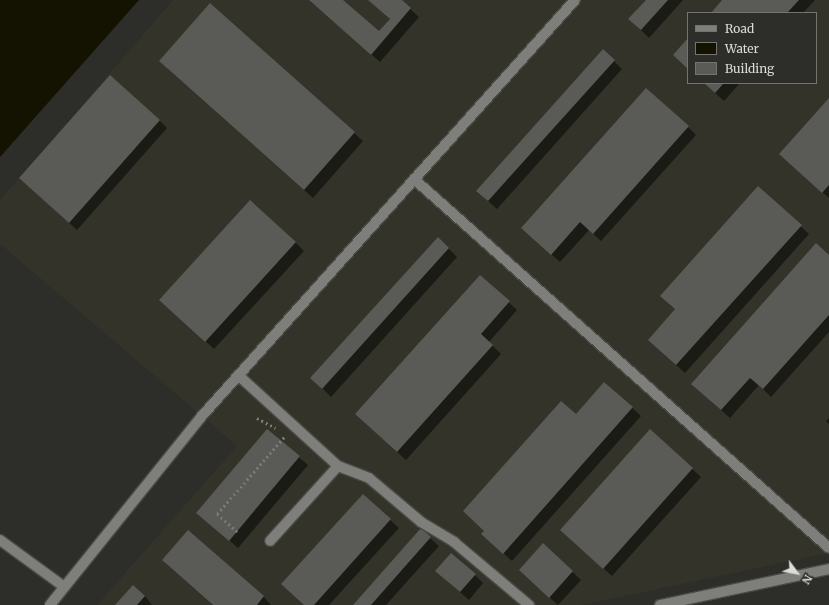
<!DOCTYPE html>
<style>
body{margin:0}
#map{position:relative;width:829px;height:605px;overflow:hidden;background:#2d2d2a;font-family:Merriweather,serif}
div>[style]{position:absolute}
.built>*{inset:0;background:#333329}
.water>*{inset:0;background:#141200}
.shadow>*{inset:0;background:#0007}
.building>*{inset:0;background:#5a5a56}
.path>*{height:2.5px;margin-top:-1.25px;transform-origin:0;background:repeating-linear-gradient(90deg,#7a7a77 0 2px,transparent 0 5px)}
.roads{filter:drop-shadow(1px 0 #494946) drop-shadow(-1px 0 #494946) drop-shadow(0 1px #494946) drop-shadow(0 -1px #494946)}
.minor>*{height:10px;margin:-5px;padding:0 5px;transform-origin:5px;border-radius:5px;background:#7e7e7a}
span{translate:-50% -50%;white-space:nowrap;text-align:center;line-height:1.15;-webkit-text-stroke:3px #2d2d2a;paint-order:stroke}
.legend{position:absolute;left:687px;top:12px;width:130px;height:72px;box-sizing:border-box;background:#2d2d2a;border:1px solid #737370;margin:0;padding:5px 7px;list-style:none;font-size:12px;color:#dcdcd9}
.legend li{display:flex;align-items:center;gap:8px;height:20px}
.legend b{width:20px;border:1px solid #737370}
.north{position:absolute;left:777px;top:553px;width:40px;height:40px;-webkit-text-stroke:3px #2d2d2a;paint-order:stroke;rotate:122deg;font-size:11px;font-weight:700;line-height:16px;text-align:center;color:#dcdcd9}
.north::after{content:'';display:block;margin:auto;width:14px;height:18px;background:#dcdcd9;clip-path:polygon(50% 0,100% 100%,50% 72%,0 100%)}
</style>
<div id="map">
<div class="built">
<div style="clip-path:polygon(evenodd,173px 0,829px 0,829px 553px,582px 605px,97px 605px,237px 446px,0 244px,0 200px,173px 0,688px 13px,816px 13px,816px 83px,688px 83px,688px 13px)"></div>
</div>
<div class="water">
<div style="clip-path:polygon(0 0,139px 0,0 157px)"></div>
</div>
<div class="shadow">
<div style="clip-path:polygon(309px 0,342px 0,379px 33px,391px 20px,369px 0,400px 0,419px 17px,380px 62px)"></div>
<div style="clip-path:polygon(647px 0,683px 0,649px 38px,630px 19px)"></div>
<div style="clip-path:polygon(724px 0,815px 0,803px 13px,712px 13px)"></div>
<div style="clip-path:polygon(210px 4px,363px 141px,313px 198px,168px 69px)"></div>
<div style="clip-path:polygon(614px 61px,622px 69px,497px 209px,486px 199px)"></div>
<div style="clip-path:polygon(704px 83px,740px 83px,724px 101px)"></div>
<div style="clip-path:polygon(829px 99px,829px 198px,789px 162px)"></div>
<div style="clip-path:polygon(159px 120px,167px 128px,77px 230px,20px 178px)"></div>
<div style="clip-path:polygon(688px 127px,696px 135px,601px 241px,589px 230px,560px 262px,531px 236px)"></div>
<div style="clip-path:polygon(758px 188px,809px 234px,685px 373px,658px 348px,676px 310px)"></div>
<div style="clip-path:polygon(438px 238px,457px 257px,331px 397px,320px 386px)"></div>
<div style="clip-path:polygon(295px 242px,304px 251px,214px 349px,169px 308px)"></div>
<div style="clip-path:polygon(829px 256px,829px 332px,771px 397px,759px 385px,730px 418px,701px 392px)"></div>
<div style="clip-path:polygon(480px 276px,517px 310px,489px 342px,501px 354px,406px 460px,364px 422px)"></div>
<div style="clip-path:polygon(605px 383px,641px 416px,512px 561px,491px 542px,576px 416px)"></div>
<div style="clip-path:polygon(829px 418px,829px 424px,826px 421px)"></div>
<div style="clip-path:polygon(267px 430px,308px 465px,238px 548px,198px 513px)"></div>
<div style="clip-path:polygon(650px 430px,701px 477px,612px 576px,569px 538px)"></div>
<div style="clip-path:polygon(363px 495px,399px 528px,329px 605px,305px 605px)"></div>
<div style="clip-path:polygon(188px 531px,264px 597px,271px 605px,213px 605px,171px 568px,163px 560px)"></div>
<div style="clip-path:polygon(430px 538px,439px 546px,386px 605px,355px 605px)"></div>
<div style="clip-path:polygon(543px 544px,581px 580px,558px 605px,528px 578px)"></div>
<div style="clip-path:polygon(475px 575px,483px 583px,469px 600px,445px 579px)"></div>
<div style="clip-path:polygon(145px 596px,152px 605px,116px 605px)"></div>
</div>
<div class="building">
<div style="clip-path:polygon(309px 0,343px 0,379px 31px,390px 19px,368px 0,402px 0,411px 8px,371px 55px)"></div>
<div style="clip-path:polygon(646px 0,668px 0,641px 30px,628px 19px)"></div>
<div style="clip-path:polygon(722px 0,799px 0,787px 13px,711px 13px)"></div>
<div style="clip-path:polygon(210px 3px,355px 132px,304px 190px,159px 61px)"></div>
<div style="clip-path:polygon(688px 38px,688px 69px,673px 55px)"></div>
<div style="clip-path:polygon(603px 49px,615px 60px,488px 201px,476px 191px)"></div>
<div style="clip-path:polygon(110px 75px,160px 120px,69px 223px,19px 178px)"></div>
<div style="clip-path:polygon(704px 83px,724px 83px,715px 93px)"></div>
<div style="clip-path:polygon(646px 88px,689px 126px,593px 234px,580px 222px,551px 255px,521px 228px)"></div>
<div style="clip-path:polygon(829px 98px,829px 185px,822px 193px,779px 154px)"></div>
<div style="clip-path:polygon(758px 186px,802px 225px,676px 365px,648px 340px,675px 309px,660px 296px)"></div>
<div style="clip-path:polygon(250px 200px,296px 242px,205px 342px,159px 300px)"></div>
<div style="clip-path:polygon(438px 237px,449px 248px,322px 389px,310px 378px)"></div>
<div style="clip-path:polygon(816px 243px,829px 255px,829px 315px,763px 389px,750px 378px,721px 410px,691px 384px)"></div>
<div style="clip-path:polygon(480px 275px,510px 301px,481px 334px,493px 345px,397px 452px,355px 414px)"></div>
<div style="clip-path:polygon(604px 382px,633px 407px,503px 554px,481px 534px,484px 531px,463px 511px,561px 401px,576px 414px)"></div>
<div style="clip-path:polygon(267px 429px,300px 456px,229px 541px,196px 513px)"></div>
<div style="clip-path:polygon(650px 429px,693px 468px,603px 569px,560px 530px)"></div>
<div style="clip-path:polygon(363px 494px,391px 519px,314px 605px,304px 605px,281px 584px)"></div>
<div style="clip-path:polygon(421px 528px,431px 537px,371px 605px,353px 605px)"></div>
<div style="clip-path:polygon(188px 530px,264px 596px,257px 605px,213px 605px,162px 560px)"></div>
<div style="clip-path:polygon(543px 543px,573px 571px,549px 598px,519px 570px)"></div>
<div style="clip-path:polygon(451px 553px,476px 574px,460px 592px,435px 571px)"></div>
<div style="clip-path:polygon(133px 585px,145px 596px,137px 605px,115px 605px)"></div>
</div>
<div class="path">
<div style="left:257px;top:418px;width:21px;rotate:28deg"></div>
<div style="left:237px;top:532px;width:27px;rotate:-138deg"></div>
<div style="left:217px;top:514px;width:103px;rotate:-48.9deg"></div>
</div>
<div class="roads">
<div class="minor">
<div style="left:414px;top:179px;width:555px;rotate:41.64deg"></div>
<div style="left:238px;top:375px;width:135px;rotate:42.3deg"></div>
<div style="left:338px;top:466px;width:101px;rotate:132.2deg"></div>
<div style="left:338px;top:466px;width:33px;rotate:21deg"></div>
<div style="left:369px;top:478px;width:68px;rotate:40.2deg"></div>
<div style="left:421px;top:522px;width:39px;rotate:31deg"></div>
<div style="left:454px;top:542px;width:98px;rotate:40deg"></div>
<div style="left:0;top:540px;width:78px;rotate:36.1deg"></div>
<div style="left:50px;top:605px;width:241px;rotate:-51.2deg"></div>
<div style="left:201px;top:417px;width:560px;rotate:-48.11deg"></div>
<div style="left:660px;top:605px;width:173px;rotate:-12deg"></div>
</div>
</div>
<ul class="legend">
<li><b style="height:5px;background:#7e7e7a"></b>Road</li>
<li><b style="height:11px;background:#141200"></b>Water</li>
<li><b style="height:11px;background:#5a5a56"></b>Building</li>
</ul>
<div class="north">N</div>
</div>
